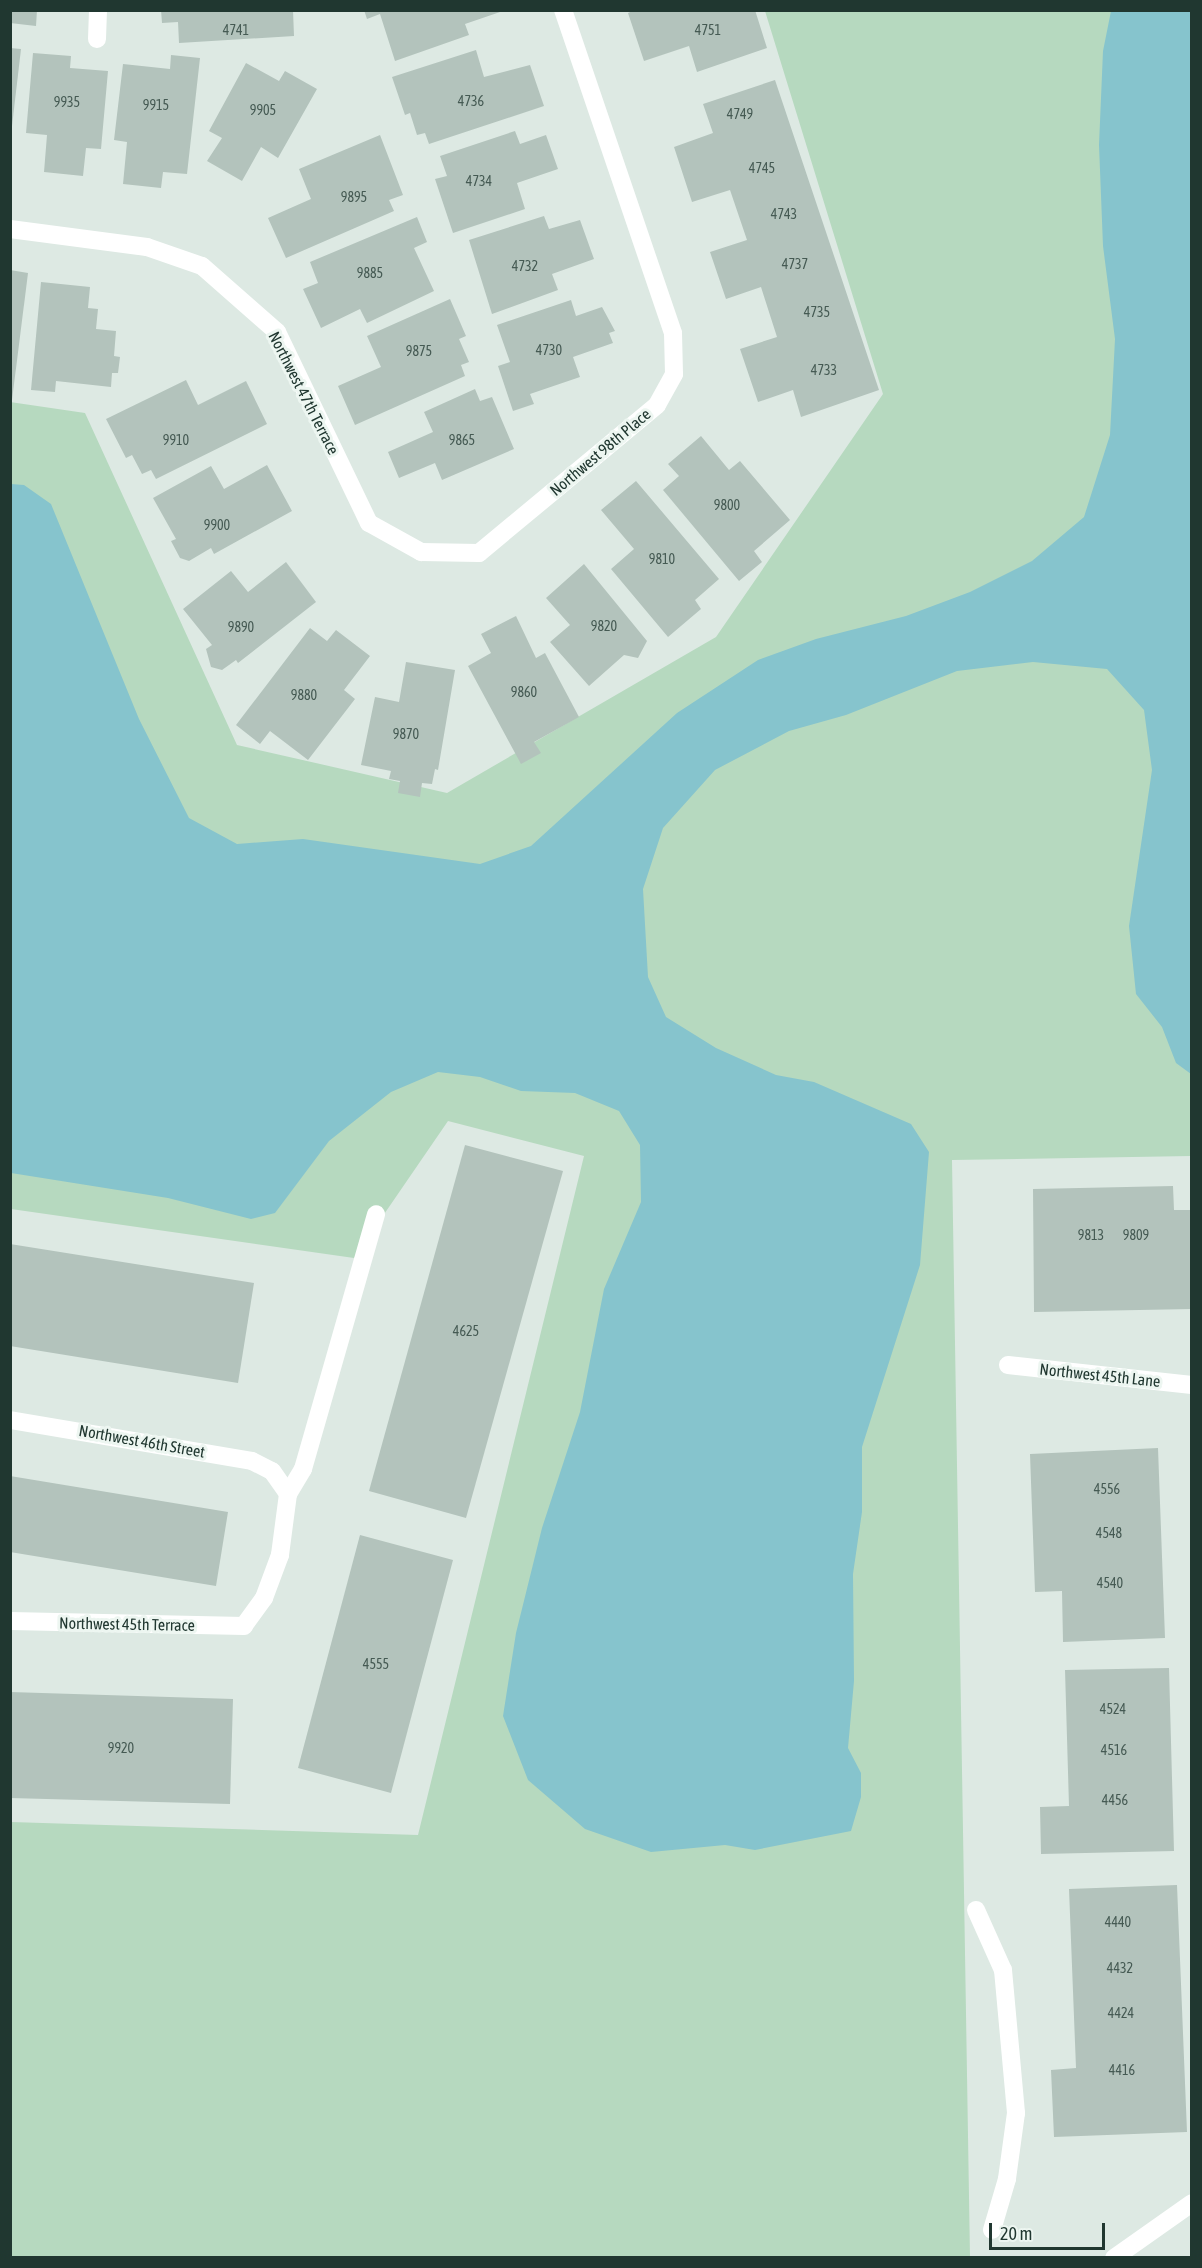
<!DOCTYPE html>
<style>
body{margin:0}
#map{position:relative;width:1202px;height:2268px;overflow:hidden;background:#dde9e3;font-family:"Asap Condensed",sans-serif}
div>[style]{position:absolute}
.green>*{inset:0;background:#b6d9bf}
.water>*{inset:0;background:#86c4cd}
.building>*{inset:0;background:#b3c3bc}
.lane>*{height:18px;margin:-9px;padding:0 9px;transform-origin:9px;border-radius:9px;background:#fff}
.street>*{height:18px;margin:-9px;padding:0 9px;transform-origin:9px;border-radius:9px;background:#fff}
span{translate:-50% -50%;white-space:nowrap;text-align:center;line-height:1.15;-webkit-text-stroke:6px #edf6f1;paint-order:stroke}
.number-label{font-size:14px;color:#455a53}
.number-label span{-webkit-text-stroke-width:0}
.street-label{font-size:16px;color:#203730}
.frame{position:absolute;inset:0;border:12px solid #203730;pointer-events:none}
.scale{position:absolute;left:989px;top:2223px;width:116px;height:27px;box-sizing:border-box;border:3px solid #203730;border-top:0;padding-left:8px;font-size:18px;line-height:21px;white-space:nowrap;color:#203730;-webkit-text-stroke:4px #edf6f1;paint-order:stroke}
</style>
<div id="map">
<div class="green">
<div style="clip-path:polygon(765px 11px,1191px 11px,1191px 1156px,952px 1160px,970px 2257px,11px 2257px,11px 1822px,418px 1835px,584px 1156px,448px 1121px,354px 1258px,11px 1209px,10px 402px,85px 413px,237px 745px,447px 793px,716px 637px,883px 394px)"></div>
</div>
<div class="water">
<div style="clip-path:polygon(1111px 11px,1191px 11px,1191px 1074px,1176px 1063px,1162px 1027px,1136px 994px,1129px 926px,1152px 770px,1144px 710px,1107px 669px,1033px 662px,957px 671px,846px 715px,789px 731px,715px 770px,663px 828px,643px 889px,648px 977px,666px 1017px,716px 1048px,776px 1075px,814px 1082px,911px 1124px,929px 1152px,920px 1265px,862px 1447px,862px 1512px,853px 1574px,854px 1681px,848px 1748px,861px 1773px,861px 1797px,851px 1831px,755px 1850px,725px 1845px,651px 1852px,585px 1829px,528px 1780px,503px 1716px,516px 1633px,542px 1528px,580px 1412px,604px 1289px,641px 1202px,640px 1145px,619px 1111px,575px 1093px,521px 1091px,480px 1077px,438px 1072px,391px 1092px,329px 1141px,275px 1213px,251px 1219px,168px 1198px,11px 1173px,11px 484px,24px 485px,51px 504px,139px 719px,189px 818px,237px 844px,303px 839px,480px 864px,531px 846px,677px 713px,758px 660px,816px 639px,906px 616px,970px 592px,1032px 561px,1084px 517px,1110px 435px,1115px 339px,1103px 246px,1099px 145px,1103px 51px)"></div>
</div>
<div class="building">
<div style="clip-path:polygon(10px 10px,37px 10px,36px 26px,10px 23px)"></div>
<div style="clip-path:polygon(161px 10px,293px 10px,294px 36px,179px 43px,178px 22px,162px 23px)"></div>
<div style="clip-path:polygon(364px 10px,503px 10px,503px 11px,465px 24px,469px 35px,395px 61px,380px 14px,367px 19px)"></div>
<div style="clip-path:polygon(635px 10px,755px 10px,767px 48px,697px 72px,689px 46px,644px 61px,628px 13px)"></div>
<div style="clip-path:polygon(10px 48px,21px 49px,12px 126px,10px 126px)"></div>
<div style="clip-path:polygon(476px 50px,484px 77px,530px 65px,544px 106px,429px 144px,425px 133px,417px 135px,410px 113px,405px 115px,392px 77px)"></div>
<div style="clip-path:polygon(33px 53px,71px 56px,70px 68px,108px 71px,101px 149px,86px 148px,83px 176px,44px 172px,47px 135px,26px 133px)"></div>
<div style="clip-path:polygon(171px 55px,200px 58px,187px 174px,163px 172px,161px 188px,123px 184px,127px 142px,114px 140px,123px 64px,170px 69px)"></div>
<div style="clip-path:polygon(246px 63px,279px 81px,285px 71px,317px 89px,278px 158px,261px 147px,242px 181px,207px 161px,222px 138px,209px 131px)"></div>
<div style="clip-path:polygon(775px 80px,879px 390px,801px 417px,793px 390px,758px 402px,740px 349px,777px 337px,761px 287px,726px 299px,710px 252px,747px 240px,730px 190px,692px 202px,674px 147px,713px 133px,703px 104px)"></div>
<div style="clip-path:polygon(515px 131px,520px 144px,546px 135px,558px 169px,517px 183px,525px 209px,453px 233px,435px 179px,447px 176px,440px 156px)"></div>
<div style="clip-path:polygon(380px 135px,403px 195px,389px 200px,394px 211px,286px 258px,268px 218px,311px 199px,299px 169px)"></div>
<div style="clip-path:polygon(544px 216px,549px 229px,580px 220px,594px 259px,552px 274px,558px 290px,492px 314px,469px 240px)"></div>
<div style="clip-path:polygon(417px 217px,427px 242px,414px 248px,434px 291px,367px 323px,360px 309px,321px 328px,303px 289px,318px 283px,310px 262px)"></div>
<div style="clip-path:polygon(10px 270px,28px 273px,12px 400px,10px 400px)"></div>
<div style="clip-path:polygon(41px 282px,90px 287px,88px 308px,98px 309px,96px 329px,116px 331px,114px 356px,120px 357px,118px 373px,112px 373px,111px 387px,56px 381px,55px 392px,31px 390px)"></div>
<div style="clip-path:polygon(450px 299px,466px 336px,459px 339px,469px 362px,461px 365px,465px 376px,355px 425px,338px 386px,381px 367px,367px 336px)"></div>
<div style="clip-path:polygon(571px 300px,576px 316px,602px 307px,615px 331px,609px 333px,613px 343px,573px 357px,580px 377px,530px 394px,534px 404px,513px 411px,498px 366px,510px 362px,497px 325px)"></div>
<div style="clip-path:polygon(186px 380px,198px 405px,246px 381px,267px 424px,156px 479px,151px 470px,142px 474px,132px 455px,126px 458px,106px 419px)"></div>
<div style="clip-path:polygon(475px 389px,480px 401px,492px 397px,514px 449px,442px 480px,435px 463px,399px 478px,388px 452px,433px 432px,424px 412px)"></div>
<div style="clip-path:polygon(701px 436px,729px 470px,740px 461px,790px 520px,754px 551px,762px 562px,739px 581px,663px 490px,679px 476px,668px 464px)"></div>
<div style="clip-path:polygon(267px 465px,292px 511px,214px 554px,211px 548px,189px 561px,180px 558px,171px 541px,176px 539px,153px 498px,211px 466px,224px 489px)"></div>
<div style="clip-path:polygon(636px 481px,719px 579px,695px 600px,701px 609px,668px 637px,611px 569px,634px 549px,601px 510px)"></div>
<div style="clip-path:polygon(286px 562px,316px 602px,238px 663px,236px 660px,222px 670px,211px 667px,206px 649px,212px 645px,183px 609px,231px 571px,248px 592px)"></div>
<div style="clip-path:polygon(584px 564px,647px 641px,638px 658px,624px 655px,589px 686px,550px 642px,570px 625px,546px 598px)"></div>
<div style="clip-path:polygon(516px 616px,536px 658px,545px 653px,579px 717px,534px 742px,541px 753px,521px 764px,468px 666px,491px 653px,481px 634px)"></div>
<div style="clip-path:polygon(310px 628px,327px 641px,336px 630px,370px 656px,344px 690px,355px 699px,308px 760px,270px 731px,260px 744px,236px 725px)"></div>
<div style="clip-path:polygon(406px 662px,455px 670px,438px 770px,435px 769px,432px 784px,422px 783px,420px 797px,398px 793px,400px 781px,389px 779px,391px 771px,361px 765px,375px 697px,399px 702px)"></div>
<div style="clip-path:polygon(465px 1145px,563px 1171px,466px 1518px,369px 1491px)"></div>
<div style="clip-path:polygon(1173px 1186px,1174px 1210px,1192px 1210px,1192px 1309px,1034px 1312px,1033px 1189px)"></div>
<div style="clip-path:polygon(10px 1244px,254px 1283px,238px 1383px,10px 1346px)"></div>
<div style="clip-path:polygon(1158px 1448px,1165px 1638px,1063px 1642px,1062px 1591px,1035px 1592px,1030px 1454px)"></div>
<div style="clip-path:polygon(10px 1476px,228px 1512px,216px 1586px,10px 1552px)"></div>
<div style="clip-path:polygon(360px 1535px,453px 1560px,391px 1793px,298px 1768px)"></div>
<div style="clip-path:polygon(1169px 1668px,1174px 1851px,1041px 1854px,1040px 1807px,1069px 1806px,1065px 1670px)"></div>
<div style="clip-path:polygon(10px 1692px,233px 1699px,230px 1804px,10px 1798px)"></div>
<div style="clip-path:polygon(1177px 1885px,1187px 2132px,1054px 2137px,1051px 2070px,1076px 2068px,1069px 1889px)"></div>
</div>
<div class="lane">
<div style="left:288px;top:1494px;width:29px;rotate:-59deg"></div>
<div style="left:303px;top:1469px;width:265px;rotate:-74deg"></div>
<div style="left:976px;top:1910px;width:66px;rotate:65.8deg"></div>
<div style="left:1003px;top:1970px;width:144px;rotate:84.8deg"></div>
<div style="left:1016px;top:2113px;width:67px;rotate:97.8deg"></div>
<div style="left:1007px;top:2179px;width:53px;rotate:106.4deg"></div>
</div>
<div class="street">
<div style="left:97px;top:39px;width:29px;rotate:-88deg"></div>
<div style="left:10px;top:229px;width:138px;rotate:7.5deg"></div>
<div style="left:147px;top:247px;width:58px;rotate:19.1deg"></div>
<div style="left:202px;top:266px;width:100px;rotate:41.3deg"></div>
<div style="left:277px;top:332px;width:212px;rotate:64.3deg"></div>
<div style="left:369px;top:523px;width:60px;rotate:29.1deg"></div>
<div style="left:421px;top:552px;width:58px;rotate:1deg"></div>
<div style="left:479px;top:553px;width:231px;rotate:-39.7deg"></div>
<div style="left:657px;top:405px;width:35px;rotate:-61deg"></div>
<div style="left:674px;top:374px;width:41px;rotate:-91.4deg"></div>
<div style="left:673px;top:333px;width:341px;rotate:-108.8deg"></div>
<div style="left:1008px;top:1365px;width:185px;rotate:6.2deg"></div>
<div style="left:10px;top:1420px;width:245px;rotate:9.6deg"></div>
<div style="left:252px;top:1461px;width:22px;rotate:27deg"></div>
<div style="left:272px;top:1471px;width:28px;rotate:55deg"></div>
<div style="left:288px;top:1494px;width:62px;rotate:97.5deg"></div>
<div style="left:280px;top:1555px;width:46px;rotate:110.4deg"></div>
<div style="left:264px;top:1598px;width:34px;rotate:126deg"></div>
<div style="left:244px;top:1626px;width:234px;rotate:-178.8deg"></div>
<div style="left:1114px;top:2258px;width:95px;rotate:-35.2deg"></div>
</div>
<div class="number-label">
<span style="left:236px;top:30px">4741</span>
<span style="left:708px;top:30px">4751</span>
<span style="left:471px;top:101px">4736</span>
<span style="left:67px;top:102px">9935</span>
<span style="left:156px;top:105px">9915</span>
<span style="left:263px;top:110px">9905</span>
<span style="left:740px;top:114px">4749</span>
<span style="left:762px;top:168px">4745</span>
<span style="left:479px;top:181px">4734</span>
<span style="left:354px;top:197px">9895</span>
<span style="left:784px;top:214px">4743</span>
<span style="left:795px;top:264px">4737</span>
<span style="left:525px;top:266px">4732</span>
<span style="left:370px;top:273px">9885</span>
<span style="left:817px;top:312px">4735</span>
<span style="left:549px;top:350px">4730</span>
<span style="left:419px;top:351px">9875</span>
<span style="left:824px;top:370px">4733</span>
<span style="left:176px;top:440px">9910</span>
<span style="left:462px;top:440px">9865</span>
<span style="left:727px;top:505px">9800</span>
<span style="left:217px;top:525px">9900</span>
<span style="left:662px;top:559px">9810</span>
<span style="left:604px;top:626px">9820</span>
<span style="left:241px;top:627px">9890</span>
<span style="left:524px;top:692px">9860</span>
<span style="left:304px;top:695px">9880</span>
<span style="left:406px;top:734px">9870</span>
<span style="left:1091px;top:1235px">9813</span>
<span style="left:1136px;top:1235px">9809</span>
<span style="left:466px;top:1331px">4625</span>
<span style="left:1107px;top:1489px">4556</span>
<span style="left:1109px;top:1533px">4548</span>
<span style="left:1110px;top:1583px">4540</span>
<span style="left:376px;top:1664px">4555</span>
<span style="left:1113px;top:1709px">4524</span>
<span style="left:121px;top:1748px">9920</span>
<span style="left:1114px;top:1750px">4516</span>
<span style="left:1115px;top:1800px">4456</span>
<span style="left:1118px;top:1922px">4440</span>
<span style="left:1120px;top:1968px">4432</span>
<span style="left:1121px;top:2013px">4424</span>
<span style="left:1122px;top:2070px">4416</span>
</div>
<div class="street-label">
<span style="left:304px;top:393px;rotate:63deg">Northwest 47th Terrace</span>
<span style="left:600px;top:452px;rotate:-40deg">Northwest 98th Place</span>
<span style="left:1100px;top:1375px;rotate:6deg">Northwest 45th Lane</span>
<span style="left:142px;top:1441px;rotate:10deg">Northwest 46th Street</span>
<span style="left:127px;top:1624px;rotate:1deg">Northwest 45th Terrace</span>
</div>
<div class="frame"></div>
<div class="scale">20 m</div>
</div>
